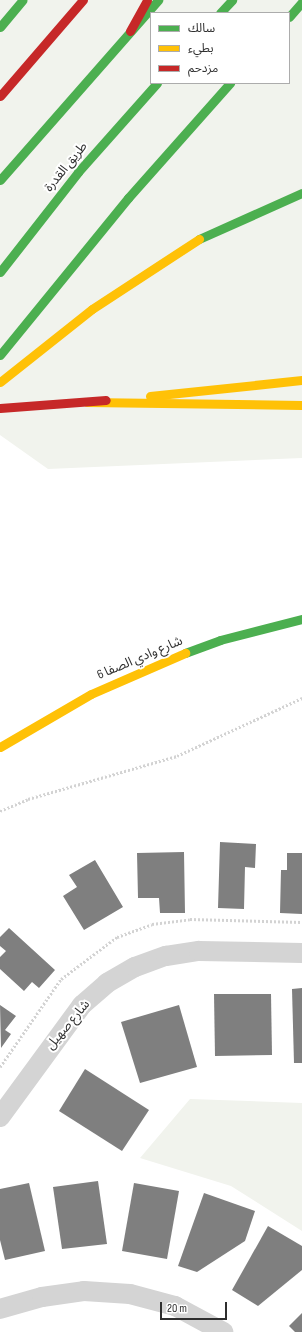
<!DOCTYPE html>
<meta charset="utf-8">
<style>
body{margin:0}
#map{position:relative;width:302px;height:1332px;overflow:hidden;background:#fff;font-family:"Sofia Sans Condensed","Noto Sans Arabic",sans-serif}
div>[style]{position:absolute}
.green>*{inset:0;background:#f1f3ed}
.building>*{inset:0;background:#7f7f7f}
.path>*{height:2.5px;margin-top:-1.25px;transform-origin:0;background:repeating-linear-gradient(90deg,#d3d3d3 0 2px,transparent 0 4px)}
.street>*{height:20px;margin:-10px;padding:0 10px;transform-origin:10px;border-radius:10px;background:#d4d4d4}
.fast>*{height:9px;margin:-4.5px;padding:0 4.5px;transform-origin:4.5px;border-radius:4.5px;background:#4caf50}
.slow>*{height:9px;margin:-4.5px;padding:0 4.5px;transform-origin:4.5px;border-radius:4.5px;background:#ffc107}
.jam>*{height:9px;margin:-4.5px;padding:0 4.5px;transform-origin:4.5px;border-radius:4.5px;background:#c62828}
span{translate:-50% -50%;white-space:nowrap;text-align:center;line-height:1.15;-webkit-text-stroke:4px #fff;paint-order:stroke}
.street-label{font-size:13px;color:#2f2f2f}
.legend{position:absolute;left:150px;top:12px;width:140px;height:72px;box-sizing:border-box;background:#fff;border:1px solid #acacac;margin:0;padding:5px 7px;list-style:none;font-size:12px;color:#2f2f2f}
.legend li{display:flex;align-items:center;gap:8px;height:20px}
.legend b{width:20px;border:1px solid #acacac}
.scale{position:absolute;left:160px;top:1302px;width:67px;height:18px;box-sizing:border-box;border:2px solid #2f2f2f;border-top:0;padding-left:5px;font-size:12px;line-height:14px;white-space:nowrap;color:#2f2f2f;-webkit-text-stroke:3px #fff;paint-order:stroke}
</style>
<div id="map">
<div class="green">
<div style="clip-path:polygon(evenodd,0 0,302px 0,302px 458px,48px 469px,0 435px,0 0,151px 13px,289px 13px,289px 83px,151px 83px,151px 13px)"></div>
<div style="clip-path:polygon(190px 1099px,302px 1103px,302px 1231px,231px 1186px,140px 1158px)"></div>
</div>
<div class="building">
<div style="clip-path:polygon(220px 842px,256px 844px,255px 868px,245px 867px,244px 909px,218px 908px)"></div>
<div style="clip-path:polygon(184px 852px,185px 913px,160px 913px,159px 898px,138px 898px,137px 853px)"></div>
<div style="clip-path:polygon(287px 853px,302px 853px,302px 914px,280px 913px,281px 870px,287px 870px)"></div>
<div style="clip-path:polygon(95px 860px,123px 907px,84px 930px,63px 896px,77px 887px,69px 875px)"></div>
<div style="clip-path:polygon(9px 928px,55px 970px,39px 988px,32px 982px,24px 991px,0 969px,0 957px,6px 951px,0 946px,0 937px)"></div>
<div style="clip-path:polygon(302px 988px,302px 1063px,294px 1063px,292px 989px)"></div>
<div style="clip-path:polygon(214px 994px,271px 994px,272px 1055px,215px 1056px)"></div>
<div style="clip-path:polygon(0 1005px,16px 1016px,5px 1030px,11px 1034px,1px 1048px)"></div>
<div style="clip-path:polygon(179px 1005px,197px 1067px,140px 1083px,121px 1022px)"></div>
<div style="clip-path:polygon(85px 1069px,149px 1110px,122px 1151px,59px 1111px)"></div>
<div style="clip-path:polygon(98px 1181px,107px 1244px,62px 1249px,53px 1187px)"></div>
<div style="clip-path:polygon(29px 1183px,45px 1251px,5px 1260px,0 1240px,0 1189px)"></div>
<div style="clip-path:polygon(134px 1183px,179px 1191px,167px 1259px,122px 1251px)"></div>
<div style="clip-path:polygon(204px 1193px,255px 1211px,245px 1241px,197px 1272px,178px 1266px)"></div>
<div style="clip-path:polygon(268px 1226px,302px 1246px,302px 1270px,258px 1306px,232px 1290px)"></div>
<div style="clip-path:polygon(302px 1313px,302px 1332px,295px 1332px,289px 1326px)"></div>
</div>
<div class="path">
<div style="left:0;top:811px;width:30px;rotate:-23deg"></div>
<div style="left:28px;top:799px;width:155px;rotate:-16.1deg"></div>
<div style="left:177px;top:756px;width:138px;rotate:-24.9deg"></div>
<div style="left:0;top:1067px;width:107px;rotate:-55.3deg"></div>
<div style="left:61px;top:979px;width:70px;rotate:-36.9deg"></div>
<div style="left:117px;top:937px;width:37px;rotate:-20deg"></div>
<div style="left:152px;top:924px;width:38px;rotate:-7deg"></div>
<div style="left:190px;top:919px;width:112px;rotate:1.5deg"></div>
</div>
<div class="street">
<div style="left:0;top:1117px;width:139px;rotate:-53.8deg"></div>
<div style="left:82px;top:1005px;width:33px;rotate:-41deg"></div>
<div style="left:107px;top:983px;width:32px;rotate:-30deg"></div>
<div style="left:135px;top:967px;width:33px;rotate:-20deg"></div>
<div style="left:166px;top:956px;width:33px;rotate:-9deg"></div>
<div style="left:199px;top:951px;width:103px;rotate:1.1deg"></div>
<div style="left:0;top:1309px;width:44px;rotate:-15.9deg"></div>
<div style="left:42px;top:1297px;width:42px;rotate:-8.1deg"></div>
<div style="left:84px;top:1291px;width:46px;rotate:3.7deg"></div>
<div style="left:130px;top:1294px;width:47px;rotate:14.9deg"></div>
<div style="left:175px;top:1306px;width:55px;rotate:28.4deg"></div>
</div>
<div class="fast">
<div style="left:220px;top:13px;width:18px;rotate:-47deg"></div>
<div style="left:289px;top:17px;width:20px;rotate:-49deg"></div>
<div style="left:0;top:27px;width:35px;rotate:-50deg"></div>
<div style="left:0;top:180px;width:240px;rotate:-48.7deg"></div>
<div style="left:199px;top:239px;width:113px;rotate:-24.1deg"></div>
<div style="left:0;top:272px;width:127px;rotate:-52deg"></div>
<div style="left:78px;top:172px;width:119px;rotate:-48.4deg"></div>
<div style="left:0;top:355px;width:203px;rotate:-50.8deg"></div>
<div style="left:128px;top:198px;width:154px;rotate:-48.4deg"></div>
<div style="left:185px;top:653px;width:37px;rotate:-20deg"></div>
<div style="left:220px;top:640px;width:85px;rotate:-14.4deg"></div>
</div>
<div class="slow">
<div style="left:0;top:382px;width:117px;rotate:-38.4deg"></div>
<div style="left:92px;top:309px;width:128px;rotate:-33.2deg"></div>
<div style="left:150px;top:396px;width:153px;rotate:-6deg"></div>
<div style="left:87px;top:402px;width:215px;rotate:0.8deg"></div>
<div style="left:0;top:747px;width:105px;rotate:-30.2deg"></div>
<div style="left:91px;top:694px;width:103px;rotate:-23.6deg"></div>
</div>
<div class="jam">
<div style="left:130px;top:31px;width:35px;rotate:-61deg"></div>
<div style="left:0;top:96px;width:127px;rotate:-49.2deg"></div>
<div style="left:0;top:408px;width:106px;rotate:-4.3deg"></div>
</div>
<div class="street-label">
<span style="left:66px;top:167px;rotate:-51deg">طريق القدرة</span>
<span style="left:140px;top:658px;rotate:-23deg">شارع وادي الصفا 6</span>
<span style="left:68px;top:1025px;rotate:-50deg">شارع صهيل</span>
</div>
<ul class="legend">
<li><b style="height:5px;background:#4caf50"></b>سالك</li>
<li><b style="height:5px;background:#ffc107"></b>بطيء</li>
<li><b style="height:5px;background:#c62828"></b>مزدحم</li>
</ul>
<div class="scale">20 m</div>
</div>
